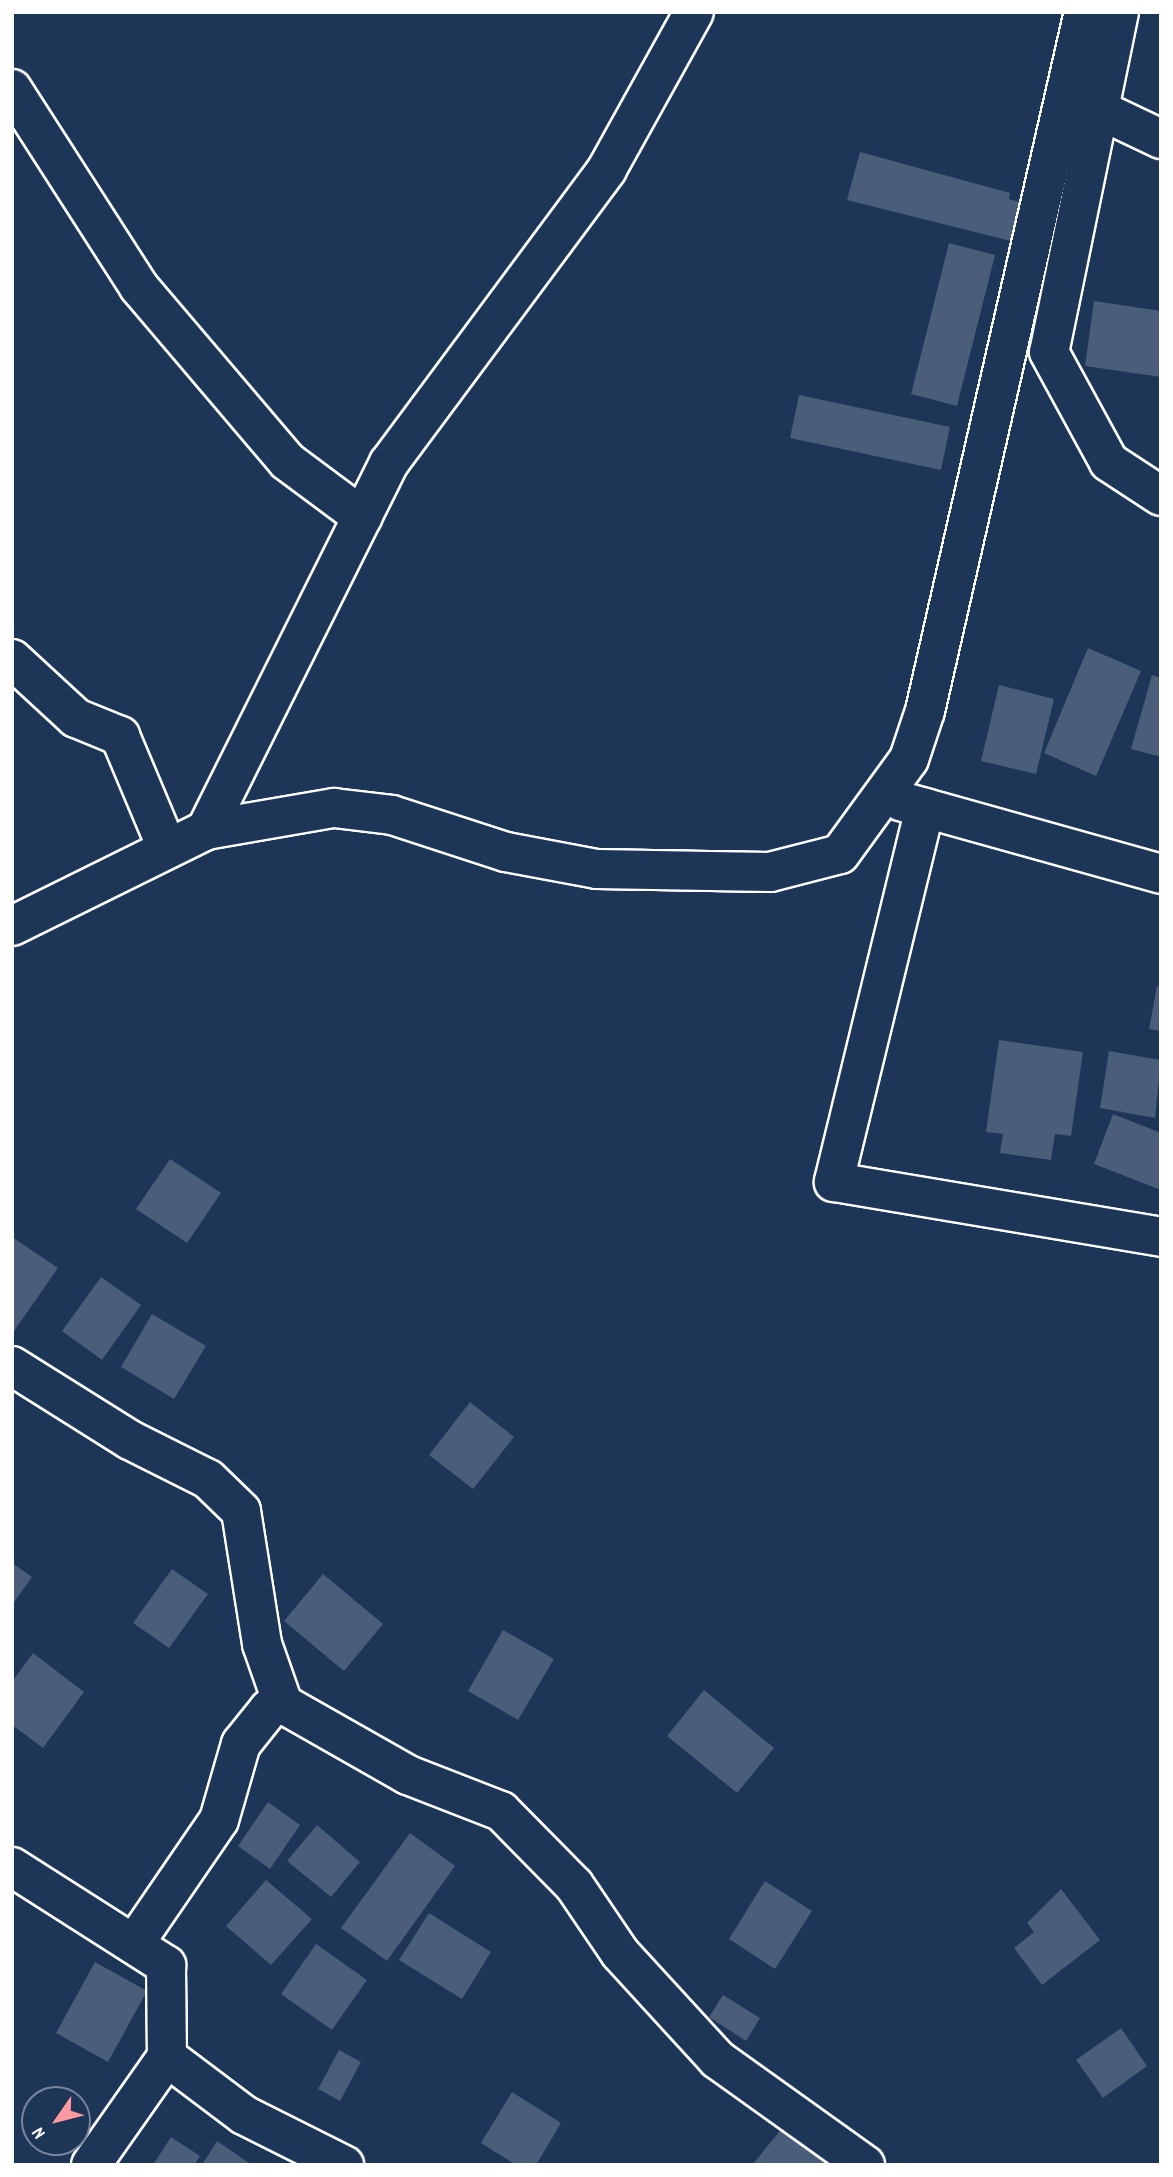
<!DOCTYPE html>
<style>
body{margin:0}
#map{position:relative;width:1173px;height:2177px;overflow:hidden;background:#1d3557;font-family:Dekko,sans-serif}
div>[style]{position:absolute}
.building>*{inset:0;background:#4a5d79}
.roads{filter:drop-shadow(2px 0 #fff) drop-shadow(-2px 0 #fff) drop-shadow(0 2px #fff) drop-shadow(0 -2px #fff)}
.street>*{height:38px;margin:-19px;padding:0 19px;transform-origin:19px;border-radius:19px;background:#1d3557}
span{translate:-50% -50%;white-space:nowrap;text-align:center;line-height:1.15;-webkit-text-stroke:5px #1d3557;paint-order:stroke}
.frame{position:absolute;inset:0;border:14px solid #fff;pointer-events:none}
.north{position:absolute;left:21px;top:2086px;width:70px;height:70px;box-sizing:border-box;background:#1d3557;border:2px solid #77869a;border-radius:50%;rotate:235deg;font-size:19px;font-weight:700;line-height:28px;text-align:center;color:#fff}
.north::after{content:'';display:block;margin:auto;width:24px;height:32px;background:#ff9aa2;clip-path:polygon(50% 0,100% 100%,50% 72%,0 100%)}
</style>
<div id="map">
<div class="building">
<div style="clip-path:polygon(860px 152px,1010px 193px,1009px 199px,1029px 205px,1019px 243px,847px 200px)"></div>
<div style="clip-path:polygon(949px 243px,995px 255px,957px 406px,911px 394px)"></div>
<div style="clip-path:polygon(1094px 301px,1161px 311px,1161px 377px,1085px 366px)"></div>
<div style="clip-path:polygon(799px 395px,950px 427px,941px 470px,790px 438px)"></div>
<div style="clip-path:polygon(1088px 648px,1141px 671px,1096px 776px,1044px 753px)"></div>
<div style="clip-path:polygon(1152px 675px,1161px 678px,1161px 757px,1131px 749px)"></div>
<div style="clip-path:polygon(999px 685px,1054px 699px,1036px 774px,981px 761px)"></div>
<div style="clip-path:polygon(1157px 986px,1161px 987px,1161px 1031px,1149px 1029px)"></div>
<div style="clip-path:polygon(999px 1040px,1083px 1052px,1071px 1136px,1055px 1134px,1051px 1160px,1000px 1153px,1003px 1134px,986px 1132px)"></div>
<div style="clip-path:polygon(1109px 1051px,1161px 1060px,1155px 1118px,1100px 1108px)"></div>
<div style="clip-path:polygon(1113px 1114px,1161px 1133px,1161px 1190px,1094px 1164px)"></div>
<div style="clip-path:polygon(170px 1159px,221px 1193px,187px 1243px,136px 1209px)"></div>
<div style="clip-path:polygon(12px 1237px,58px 1268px,12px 1334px)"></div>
<div style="clip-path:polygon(101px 1277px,141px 1305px,102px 1360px,62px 1331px)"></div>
<div style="clip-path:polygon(152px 1314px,206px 1346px,174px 1399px,121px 1367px)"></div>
<div style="clip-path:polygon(470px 1402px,514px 1437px,473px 1489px,429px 1455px)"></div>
<div style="clip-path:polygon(12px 1563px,32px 1577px,12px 1605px)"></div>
<div style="clip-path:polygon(172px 1569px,208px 1594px,169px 1648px,133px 1623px)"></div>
<div style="clip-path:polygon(323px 1574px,383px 1624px,344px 1671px,284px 1621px)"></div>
<div style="clip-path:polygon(503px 1630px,554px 1659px,518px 1720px,468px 1691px)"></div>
<div style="clip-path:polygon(33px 1653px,84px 1692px,43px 1748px,12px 1725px,12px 1682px)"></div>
<div style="clip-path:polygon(704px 1690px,774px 1748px,737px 1793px,667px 1736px)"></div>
<div style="clip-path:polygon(268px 1802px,300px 1825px,270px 1869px,238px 1846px)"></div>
<div style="clip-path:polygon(317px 1825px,360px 1862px,331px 1897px,287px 1861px)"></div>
<div style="clip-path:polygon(410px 1833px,455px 1866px,387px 1961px,341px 1928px)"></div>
<div style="clip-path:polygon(266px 1880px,312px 1919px,271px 1965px,226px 1926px)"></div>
<div style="clip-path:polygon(765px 1881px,812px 1911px,775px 1969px,729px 1939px)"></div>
<div style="clip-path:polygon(1061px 1889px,1100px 1940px,1042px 1985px,1014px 1948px,1034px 1932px,1027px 1923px)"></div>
<div style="clip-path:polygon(429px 1913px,491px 1952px,462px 1999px,399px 1960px)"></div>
<div style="clip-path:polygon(316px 1944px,367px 1980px,332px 2030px,281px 1994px)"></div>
<div style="clip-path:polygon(95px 1962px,147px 1991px,108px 2062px,56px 2033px)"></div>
<div style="clip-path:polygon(723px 1995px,760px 2018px,746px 2041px,709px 2017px)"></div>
<div style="clip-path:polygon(1121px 2028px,1147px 2066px,1103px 2098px,1076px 2060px)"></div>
<div style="clip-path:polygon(339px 2050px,361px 2062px,340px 2101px,318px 2089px)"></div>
<div style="clip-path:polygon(512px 2092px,561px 2123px,536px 2165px,516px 2165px,481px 2143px)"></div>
<div style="clip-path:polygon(784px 2126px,830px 2165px,752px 2165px)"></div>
<div style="clip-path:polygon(171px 2137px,200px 2156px,194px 2165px,153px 2165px)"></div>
<div style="clip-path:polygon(217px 2141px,252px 2165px,202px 2165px)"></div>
</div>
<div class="roads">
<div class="street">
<div style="left:1119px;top:12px;width:347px;rotate:101.6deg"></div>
<div style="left:1049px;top:352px;width:125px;rotate:61.4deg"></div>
<div style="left:1109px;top:462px;width:62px;rotate:33.2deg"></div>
<div style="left:12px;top:89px;width:235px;rotate:57.3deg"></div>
<div style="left:139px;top:287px;width:228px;rotate:49.6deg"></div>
<div style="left:287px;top:461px;width:94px;rotate:36.7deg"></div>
<div style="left:1100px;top:110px;width:68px;rotate:25.4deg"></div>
<div style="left:12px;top:659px;width:87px;rotate:42.7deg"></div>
<div style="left:76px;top:718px;width:48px;rotate:22.2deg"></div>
<div style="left:120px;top:736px;width:121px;rotate:67.2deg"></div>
<div style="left:900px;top:801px;width:271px;rotate:15.6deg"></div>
<div style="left:925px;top:808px;width:385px;rotate:103.7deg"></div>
<div style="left:834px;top:1182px;width:332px;rotate:9.5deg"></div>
<div style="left:206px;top:830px;width:410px;rotate:-63.5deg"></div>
<div style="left:389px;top:463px;width:366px;rotate:-53.4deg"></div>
<div style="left:607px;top:169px;width:179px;rotate:-61deg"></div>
<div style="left:12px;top:926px;width:216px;rotate:-26.3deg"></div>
<div style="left:206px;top:830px;width:130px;rotate:-9.8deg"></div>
<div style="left:334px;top:808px;width:58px;rotate:6.9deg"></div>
<div style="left:392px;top:815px;width:120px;rotate:18deg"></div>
<div style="left:506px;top:852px;width:93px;rotate:10.6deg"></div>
<div style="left:597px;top:869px;width:173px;rotate:1deg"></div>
<div style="left:770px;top:872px;width:72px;rotate:-14.4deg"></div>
<div style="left:840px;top:854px;width:117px;rotate:-54deg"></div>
<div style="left:909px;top:759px;width:51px;rotate:-71.6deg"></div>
<div style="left:925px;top:711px;width:717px;rotate:-77.19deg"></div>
<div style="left:12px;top:1366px;width:139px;rotate:32.1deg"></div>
<div style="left:130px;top:1440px;width:87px;rotate:26.6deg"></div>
<div style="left:208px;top:1479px;width:46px;rotate:44.1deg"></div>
<div style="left:241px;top:1511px;width:135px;rotate:81deg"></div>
<div style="left:262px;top:1644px;width:64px;rotate:70.7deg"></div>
<div style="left:12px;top:1867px;width:183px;rotate:32.5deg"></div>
<div style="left:166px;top:1965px;width:92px;rotate:89.4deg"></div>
<div style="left:167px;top:2057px;width:96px;rotate:37deg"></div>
<div style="left:244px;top:2115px;width:112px;rotate:26.6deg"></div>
<div style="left:134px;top:1944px;width:150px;rotate:-55.6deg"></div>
<div style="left:219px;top:1820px;width:79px;rotate:-73.9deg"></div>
<div style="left:241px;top:1744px;width:45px;rotate:-51.3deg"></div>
<div style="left:269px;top:1709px;width:15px;rotate:-20deg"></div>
<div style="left:283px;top:1704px;width:144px;rotate:29.6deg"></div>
<div style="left:408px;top:1775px;width:100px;rotate:21.2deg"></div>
<div style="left:501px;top:1811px;width:104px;rotate:45.4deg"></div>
<div style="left:574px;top:1885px;width:82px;rotate:55.9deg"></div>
<div style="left:620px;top:1953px;width:144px;rotate:47.5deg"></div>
<div style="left:717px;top:2059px;width:182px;rotate:35.6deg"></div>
<div style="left:91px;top:2165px;width:132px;rotate:-54.9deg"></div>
</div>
</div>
<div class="frame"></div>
<div class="north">N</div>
</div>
